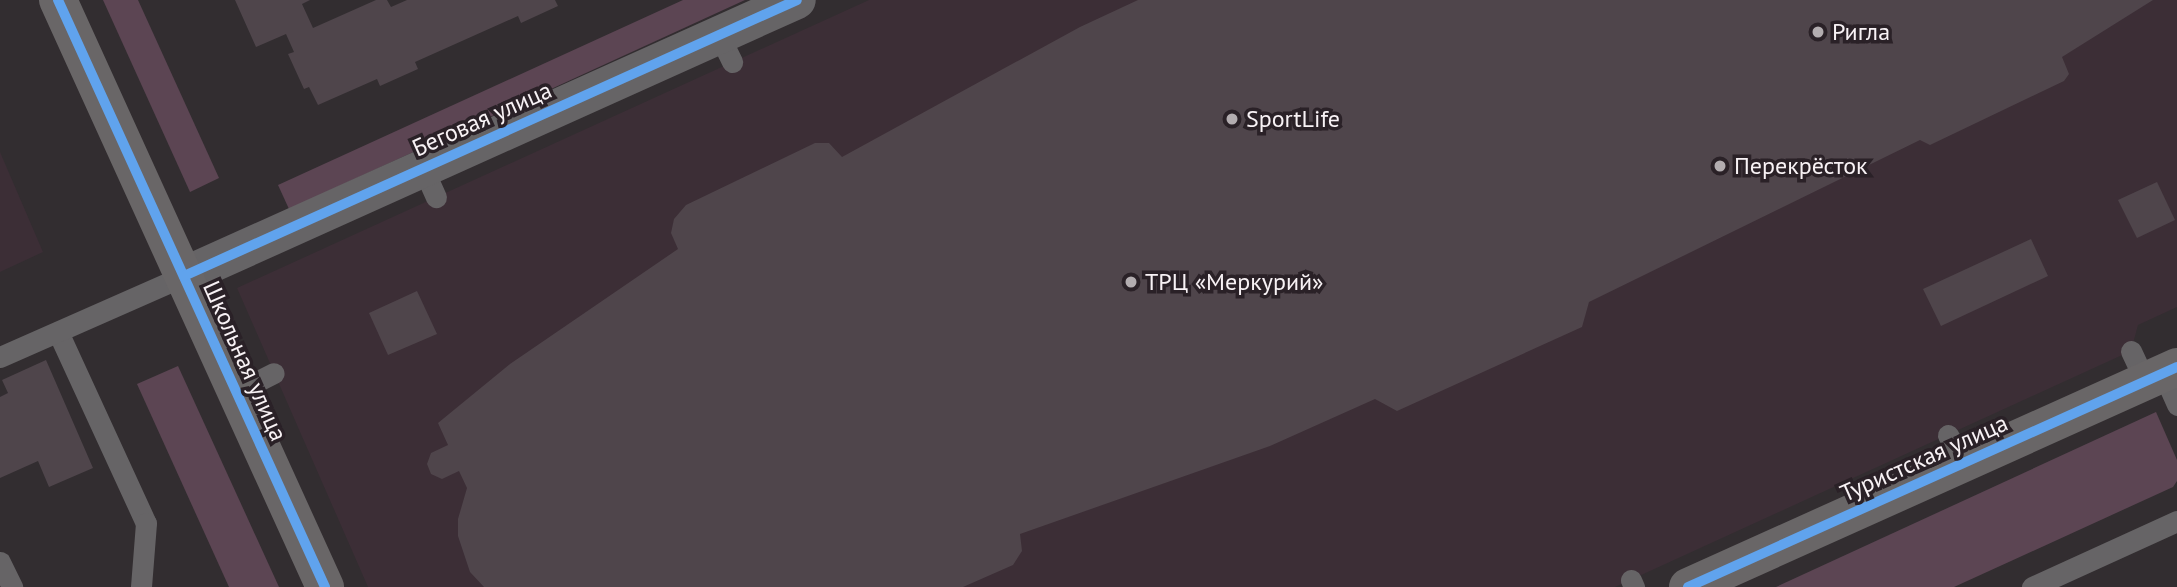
<!DOCTYPE html>
<meta charset="utf-8">
<style>
body{margin:0}
#map{position:relative;width:2177px;height:587px;overflow:hidden;background:#322d30;font-family:"PT Sans",sans-serif}
div>[style]{position:absolute}
.built>*{inset:0;background:#3c2e36}
.green>*{inset:0;background:#5c4553}
.building>*{inset:0;background:#4f454b}
.lane>*{height:21px;margin:-10.5px;padding:0 10.5px;transform-origin:10.5px;border-radius:10.5px;background:#666466}
.street>*{height:38px;margin:-19px;padding:0 19px;transform-origin:19px;border-radius:19px;background:#666466}
.secondary>*{height:38px;margin:-19px;padding:0 19px;transform-origin:19px;border-radius:19px;background:#696667}
.cycleway>*{height:10px;margin:-5px;padding:0 5px;transform-origin:5px;border-radius:5px;background:#60a3ed}
.dots>*{width:19px;height:19px;translate:-50% -50%;box-sizing:border-box;border:4px solid #2a2127;border-radius:50%}
span{translate:-50% -50%;white-space:nowrap;text-align:center;line-height:1.15;-webkit-text-stroke:7px #2a2127;paint-order:stroke}
.poi-label{font-size:24px;color:#f8f2f5}
.left{translate:0 -50%;text-align:left}
.street-label{font-size:24px;color:#f8f2f5}
</style>
<div id="map">
<div class="built">
<div style="clip-path:polygon(869px 0,2177px 0,2177px 307px,2138px 325px,2131px 351px,1615px 587px,368px 587px,237px 288px)"></div>
<div style="clip-path:polygon(0 152px,43px 252px,0 272px)"></div>
</div>
<div class="green">
<div style="clip-path:polygon(103px 0,138px 0,219px 178px,190px 192px)"></div>
<div style="clip-path:polygon(683px 0,745px 0,289px 209px,278px 185px)"></div>
<div style="clip-path:polygon(178px 366px,279px 587px,229px 587px,137px 384px)"></div>
<div style="clip-path:polygon(2156px 412px,2177px 460px,2177px 481px,2173px 487px,1954px 587px,1776px 587px)"></div>
</div>
<div class="building">
<div style="clip-path:polygon(235px 0,310px 0,302px 4px,313px 28px,376px 0,387px 0,391px 7px,407px 0,555px 0,558px 6px,521px 23px,518px 16px,415px 62px,418px 69px,380px 86px,377px 79px,318px 105px,309px 87px,304px 89px,288px 54px,294px 52px,286px 34px,256px 47px)"></div>
<div style="clip-path:polygon(1138px 0,2153px 0,2062px 57px,2069px 74px,2064px 81px,1930px 145px,1920px 140px,1589px 302px,1582px 327px,1397px 411px,1375px 399px,1270px 446px,1020px 534px,1022px 551px,1013px 565px,963px 587px,484px 587px,470px 572px,458px 536px,458px 519px,467px 488px,459px 471px,442px 479px,431px 474px,427px 464px,431px 453px,448px 445px,438px 423px,510px 364px,678px 249px,671px 233px,674px 219px,686px 205px,815px 143px,829px 143px,842px 157px,1080px 27px)"></div>
<div style="clip-path:polygon(2157px 182px,2175px 220px,2137px 238px,2118px 200px)"></div>
<div style="clip-path:polygon(2031px 239px,2048px 276px,1941px 326px,1923px 289px)"></div>
<div style="clip-path:polygon(417px 291px,437px 334px,388px 355px,369px 313px)"></div>
<div style="clip-path:polygon(46px 360px,93px 468px,49px 487px,38px 461px,0 478px,0 397px,8px 393px,2px 380px)"></div>
</div>
<div class="lane">
<div style="left:719px;top:35px;width:30px;rotate:64deg"></div>
<div style="left:423px;top:168px;width:32px;rotate:66deg"></div>
<div style="left:58px;top:332px;width:210px;rotate:65.3deg"></div>
<div style="left:146px;top:523px;width:64px;rotate:94.5deg"></div>
<div style="left:2131px;top:351px;width:33px;rotate:65deg"></div>
<div style="left:0;top:357px;width:201px;rotate:-23.8deg"></div>
<div style="left:2163px;top:373px;width:35px;rotate:66deg"></div>
<div style="left:236px;top:392px;width:42px;rotate:-26.6deg"></div>
<div style="left:1948px;top:435px;width:32px;rotate:62deg"></div>
<div style="left:0;top:562px;width:28px;rotate:64deg"></div>
<div style="left:1631px;top:580px;width:8px;rotate:67deg"></div>
<div style="left:2032px;top:587px;width:159px;rotate:-24.5deg"></div>
</div>
<div class="street">
<div style="left:184px;top:276px;width:672px;rotate:-24.24deg"></div>
</div>
<div class="secondary">
<div style="left:58px;top:0;width:645px;rotate:65.54deg"></div>
<div style="left:1688px;top:587px;width:536px;rotate:-24.22deg"></div>
</div>
<div class="cycleway">
<div style="left:58px;top:0;width:645px;rotate:65.54deg"></div>
<div style="left:184px;top:276px;width:672px;rotate:-24.24deg"></div>
<div style="left:1688px;top:587px;width:536px;rotate:-24.22deg"></div>
</div>
<div class="dots">
<div style="left:1818px;top:32px;background:#b3adb0"></div>
<div style="left:1232px;top:119px;background:#b3adb0"></div>
<div style="left:1720px;top:166px;background:#b3adb0"></div>
<div style="left:1131px;top:282px;background:#b3adb0"></div>
</div>
<div class="poi-label">
<span class="left" style="left:1832px;top:32px">Ригла</span>
<span class="left" style="left:1246px;top:119px">SportLife</span>
<span class="left" style="left:1734px;top:166px">Перекрёсток</span>
<span class="left" style="left:1145px;top:282px">ТРЦ «Меркурий»</span>
</div>
<div class="street-label">
<span style="left:482px;top:119px;rotate:-24deg">Беговая улица</span>
<span style="left:245px;top:361px;rotate:66deg">Школьная улица</span>
<span style="left:1924px;top:458px;rotate:-24deg">Туристская улица</span>
</div>
</div>
